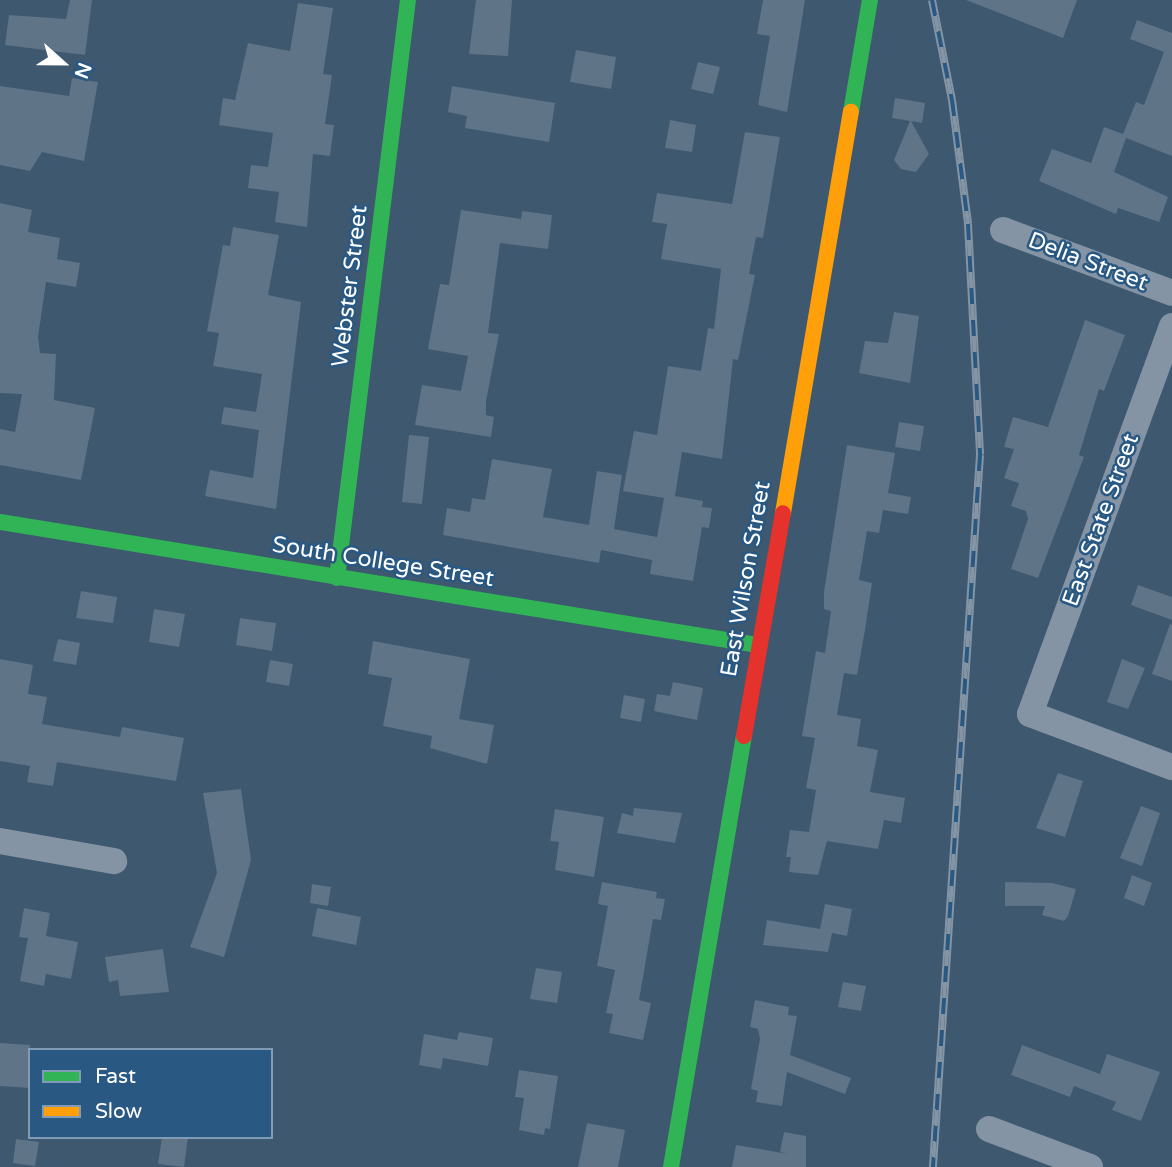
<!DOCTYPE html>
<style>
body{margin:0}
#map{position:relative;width:1172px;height:1167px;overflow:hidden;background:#3d586f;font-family:"Varela Round",sans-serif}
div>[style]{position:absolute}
.building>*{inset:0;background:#5f7486}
.street>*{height:26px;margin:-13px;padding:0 13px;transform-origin:13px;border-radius:13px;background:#8494a5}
.fast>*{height:16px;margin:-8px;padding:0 8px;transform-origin:8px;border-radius:8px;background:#30b455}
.slow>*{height:16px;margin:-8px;padding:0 8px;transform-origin:8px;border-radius:8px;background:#ff9f0a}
.jam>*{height:16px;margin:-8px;padding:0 8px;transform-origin:8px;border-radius:8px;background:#e5322d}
.rail>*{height:8px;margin-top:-4px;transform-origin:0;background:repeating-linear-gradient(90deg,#295983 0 16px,#8394a4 0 32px);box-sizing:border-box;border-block:2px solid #8394a4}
span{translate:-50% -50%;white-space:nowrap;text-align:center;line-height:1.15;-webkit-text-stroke:5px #295983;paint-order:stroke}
.street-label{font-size:23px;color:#fff}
.legend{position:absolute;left:28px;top:1048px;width:245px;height:91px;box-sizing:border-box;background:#295983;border:2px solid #7f9bb5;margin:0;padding:9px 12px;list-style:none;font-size:21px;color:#fff}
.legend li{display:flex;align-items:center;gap:14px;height:35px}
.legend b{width:35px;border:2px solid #7f9bb5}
.north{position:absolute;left:28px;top:28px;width:70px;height:70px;-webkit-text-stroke:5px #295983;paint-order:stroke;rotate:111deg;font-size:19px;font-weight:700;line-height:28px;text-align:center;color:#fff}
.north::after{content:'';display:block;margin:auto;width:24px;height:32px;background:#fff;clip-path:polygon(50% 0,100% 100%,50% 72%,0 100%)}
</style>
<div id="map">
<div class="building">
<div style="clip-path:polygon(70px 0,92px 0,85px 55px,5px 45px,9px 15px,66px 19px)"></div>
<div style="clip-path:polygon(476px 0,512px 0,508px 56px,469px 54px)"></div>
<div style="clip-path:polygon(763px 0,805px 0,787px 112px,758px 105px,770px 36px,757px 34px)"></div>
<div style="clip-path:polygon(966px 0,1077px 0,1063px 38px)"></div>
<div style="clip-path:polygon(298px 3px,333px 8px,323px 74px,332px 75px,325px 124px,334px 125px,330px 156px,313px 154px,307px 227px,275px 222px,279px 192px,248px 188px,251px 165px,268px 167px,273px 133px,219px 125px,223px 98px,235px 100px,248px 43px,290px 51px)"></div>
<div style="clip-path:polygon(1137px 20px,1172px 33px,1172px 156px,1126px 138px,1114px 172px,1168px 197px,1159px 222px,1118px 208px,1116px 214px,1039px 181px,1052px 149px,1091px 163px,1104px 127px,1123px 134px,1136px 102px,1144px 105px,1164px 52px,1130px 39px)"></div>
<div style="clip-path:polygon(576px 50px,616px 57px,611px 89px,570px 82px)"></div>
<div style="clip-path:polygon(698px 62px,720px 67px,713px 94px,691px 89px)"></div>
<div style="clip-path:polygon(72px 78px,98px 82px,84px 161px,42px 152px,30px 171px,0 165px,0 86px,69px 96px)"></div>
<div style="clip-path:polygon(452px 86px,555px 103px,549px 142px,465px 128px,467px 116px,448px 112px)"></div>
<div style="clip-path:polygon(895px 98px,925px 103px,922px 123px,911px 121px,929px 154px,916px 172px,901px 169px,894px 160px,910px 121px,892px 118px)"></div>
<div style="clip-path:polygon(670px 120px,696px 125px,692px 152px,665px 148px)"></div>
<div style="clip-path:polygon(745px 132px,780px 137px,763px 238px,756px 237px,749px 274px,755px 275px,738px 360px,733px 359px,722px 459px,682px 452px,675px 496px,703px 501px,702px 507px,712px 508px,709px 528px,702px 527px,693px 581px,650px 574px,652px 560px,601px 550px,599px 563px,443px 535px,447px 508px,470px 512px,472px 498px,485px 500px,492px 459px,552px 469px,543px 517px,589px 525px,597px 471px,622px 475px,614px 529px,657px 537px,664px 498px,623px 491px,634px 431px,657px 435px,668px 366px,701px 371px,708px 328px,714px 329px,721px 269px,661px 259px,667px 224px,652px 222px,657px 193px,732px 204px)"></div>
<div style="clip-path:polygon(0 203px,32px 210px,28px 232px,60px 238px,57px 259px,80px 263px,76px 287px,46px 282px,38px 337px,40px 353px,56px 354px,54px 400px,95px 408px,81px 480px,0 465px,0 429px,15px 432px,22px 394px,0 393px)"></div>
<div style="clip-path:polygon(461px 210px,521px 219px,522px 211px,552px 215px,548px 249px,500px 243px,488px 333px,499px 334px,486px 401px,486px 415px,494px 417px,491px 437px,415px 425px,422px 385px,461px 391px,468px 356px,428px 349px,440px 284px,449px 285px)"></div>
<div style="clip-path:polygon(233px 227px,279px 235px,268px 295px,301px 302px,276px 509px,205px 496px,210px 470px,253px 478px,259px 430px,221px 424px,224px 407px,256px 412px,262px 374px,213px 366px,219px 333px,207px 331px,223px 245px,230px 246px)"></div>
<div style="clip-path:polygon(894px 312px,919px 316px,910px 383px,859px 373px,865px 341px,888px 343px)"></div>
<div style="clip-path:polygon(1085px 320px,1125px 335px,1104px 391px,1099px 389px,1079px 455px,1084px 457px,1038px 578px,1011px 569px,1028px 519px,1026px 511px,1011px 506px,1019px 483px,1004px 478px,1014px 449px,1004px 447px,1013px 417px,1048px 427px)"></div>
<div style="clip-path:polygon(899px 422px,924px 426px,920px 451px,895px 447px)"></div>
<div style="clip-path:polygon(409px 435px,429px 437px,422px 504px,402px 502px)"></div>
<div style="clip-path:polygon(847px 445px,895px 453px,888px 493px,911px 497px,908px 514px,883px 510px,879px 533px,867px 531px,859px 580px,872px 583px,865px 630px,857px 675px,844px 673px,837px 715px,861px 719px,857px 746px,878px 750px,870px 792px,905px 798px,901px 823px,884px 820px,878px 849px,827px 841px,818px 875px,789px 872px,791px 857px,786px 857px,790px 830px,809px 832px,816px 790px,806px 788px,815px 738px,802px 736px,816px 651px,825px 653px,831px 611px,824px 609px,824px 592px)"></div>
<div style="clip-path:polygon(1138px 585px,1172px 597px,1172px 620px,1131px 605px)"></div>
<div style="clip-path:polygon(81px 591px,117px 597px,113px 623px,76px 618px)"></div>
<div style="clip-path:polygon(154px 609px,185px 614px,179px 647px,149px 642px)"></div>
<div style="clip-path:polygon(240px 618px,276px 623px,272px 651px,236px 645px)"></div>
<div style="clip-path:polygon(1170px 624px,1172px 625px,1172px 681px,1152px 674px)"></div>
<div style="clip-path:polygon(58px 639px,80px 643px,76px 665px,53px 661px)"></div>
<div style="clip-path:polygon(373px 641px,470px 659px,459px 719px,494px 725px,487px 764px,430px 748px,432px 736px,383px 726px,392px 678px,368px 674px)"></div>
<div style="clip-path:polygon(0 659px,33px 665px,28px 694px,47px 697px,42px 724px,120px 737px,122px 727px,184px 738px,176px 781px,57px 762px,53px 786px,27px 782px,30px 766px,0 761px)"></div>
<div style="clip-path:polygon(1122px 659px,1145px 668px,1128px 709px,1107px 702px)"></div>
<div style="clip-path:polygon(270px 660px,293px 664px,289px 686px,266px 682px)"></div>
<div style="clip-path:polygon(673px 682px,703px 688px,697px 720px,654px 711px,657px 694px,670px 696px)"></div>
<div style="clip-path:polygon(624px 695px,645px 699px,641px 722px,620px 718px)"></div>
<div style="clip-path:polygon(1058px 773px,1083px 781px,1065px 837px,1036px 828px)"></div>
<div style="clip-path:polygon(241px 789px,251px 860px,224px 957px,190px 947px,217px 873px,203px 793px)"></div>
<div style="clip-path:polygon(1141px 806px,1160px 813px,1142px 866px,1120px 858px)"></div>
<div style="clip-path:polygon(634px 808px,682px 813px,675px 843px,617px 833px,622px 813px,633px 816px)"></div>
<div style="clip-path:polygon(555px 809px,604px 817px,594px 877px,555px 870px,559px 842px,550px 841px)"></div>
<div style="clip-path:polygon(1132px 875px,1152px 883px,1144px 906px,1124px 898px)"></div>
<div style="clip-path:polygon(602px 882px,657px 892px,656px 898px,665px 899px,661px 920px,653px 919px,639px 1000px,651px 1003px,643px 1040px,609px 1033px,613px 1014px,606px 1013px,615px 970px,597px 966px,608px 906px,598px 904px)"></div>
<div style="clip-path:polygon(1005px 882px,1052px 883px,1076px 889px,1068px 916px,1064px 921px,1042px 915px,1045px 906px,1005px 906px)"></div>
<div style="clip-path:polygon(312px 884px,331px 887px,328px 906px,310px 903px)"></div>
<div style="clip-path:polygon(825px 904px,852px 909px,847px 936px,832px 933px,828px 952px,763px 945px,767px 920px,820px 929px)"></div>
<div style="clip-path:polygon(24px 908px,50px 913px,46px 936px,78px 942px,71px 979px,46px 974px,44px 986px,20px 981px,28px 938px,19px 937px)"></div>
<div style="clip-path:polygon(317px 908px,361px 917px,356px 945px,312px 936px)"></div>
<div style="clip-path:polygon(163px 949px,169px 992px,120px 996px,118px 980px,109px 982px,105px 957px)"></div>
<div style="clip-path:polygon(536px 968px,562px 972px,557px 1003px,530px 999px)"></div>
<div style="clip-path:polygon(843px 982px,866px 986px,861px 1011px,838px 1007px)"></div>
<div style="clip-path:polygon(755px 1000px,789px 1007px,788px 1015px,797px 1016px,790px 1055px,851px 1078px,845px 1094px,787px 1072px,782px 1106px,756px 1102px,758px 1091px,751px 1089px,760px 1039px,758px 1029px,750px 1027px)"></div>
<div style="clip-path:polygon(459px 1032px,493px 1038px,488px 1066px,443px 1058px,441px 1069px,419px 1065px,424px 1034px,457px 1040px)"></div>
<div style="clip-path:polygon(0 1043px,30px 1045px,30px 1088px,0 1086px)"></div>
<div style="clip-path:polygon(1022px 1045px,1100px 1074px,1107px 1054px,1160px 1072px,1141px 1121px,1112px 1110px,1116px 1102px,1074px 1086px,1070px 1097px,1011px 1075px)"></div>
<div style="clip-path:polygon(519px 1070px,558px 1076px,550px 1129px,545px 1128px,544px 1135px,519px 1130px,524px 1098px,515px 1097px)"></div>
<div style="clip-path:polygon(587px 1123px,625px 1130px,618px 1167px,578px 1167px)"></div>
<div style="clip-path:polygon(784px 1132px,806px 1136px,806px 1167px,732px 1167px,736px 1145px,788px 1154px,780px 1152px)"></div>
<div style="clip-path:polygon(162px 1137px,188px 1137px,184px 1167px,158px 1164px)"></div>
<div style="clip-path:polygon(16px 1139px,39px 1142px,35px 1166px,13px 1163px)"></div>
</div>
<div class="street">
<div style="left:1003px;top:230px;width:180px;rotate:20.4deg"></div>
<div style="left:1172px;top:326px;width:413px;rotate:110.1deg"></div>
<div style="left:1030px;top:714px;width:152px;rotate:20.5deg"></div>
<div style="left:0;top:841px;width:116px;rotate:10deg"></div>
<div style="left:989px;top:1129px;width:108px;rotate:20.6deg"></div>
</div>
<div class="fast">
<div style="left:851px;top:112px;width:114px;rotate:-80.4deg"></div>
<div style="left:0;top:522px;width:768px;rotate:9.22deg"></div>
<div style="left:337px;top:578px;width:582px;rotate:-83deg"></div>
<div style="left:671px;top:1167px;width:437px;rotate:-80.4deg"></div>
</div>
<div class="slow">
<div style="left:783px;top:513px;width:407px;rotate:-80.4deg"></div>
</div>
<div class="jam">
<div style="left:744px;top:736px;width:226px;rotate:-80.1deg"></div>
</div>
<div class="rail">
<div style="left:932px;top:0;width:102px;rotate:78.7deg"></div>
<div style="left:952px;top:100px;width:125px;rotate:82.6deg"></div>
<div style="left:968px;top:224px;width:231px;rotate:87deg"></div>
<div style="left:980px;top:455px;width:714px;rotate:93.78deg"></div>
</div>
<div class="street-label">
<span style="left:1088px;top:262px;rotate:21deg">Delia Street</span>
<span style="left:350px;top:286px;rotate:-83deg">Webster Street</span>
<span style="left:1101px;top:520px;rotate:-70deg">East State Street</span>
<span style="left:383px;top:562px;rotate:9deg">South College Street</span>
<span style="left:746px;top:579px;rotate:-80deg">East Wilson Street</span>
</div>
<ul class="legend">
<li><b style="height:9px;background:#30b455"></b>Fast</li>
<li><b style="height:9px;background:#ff9f0a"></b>Slow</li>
</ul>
<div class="north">N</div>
</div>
